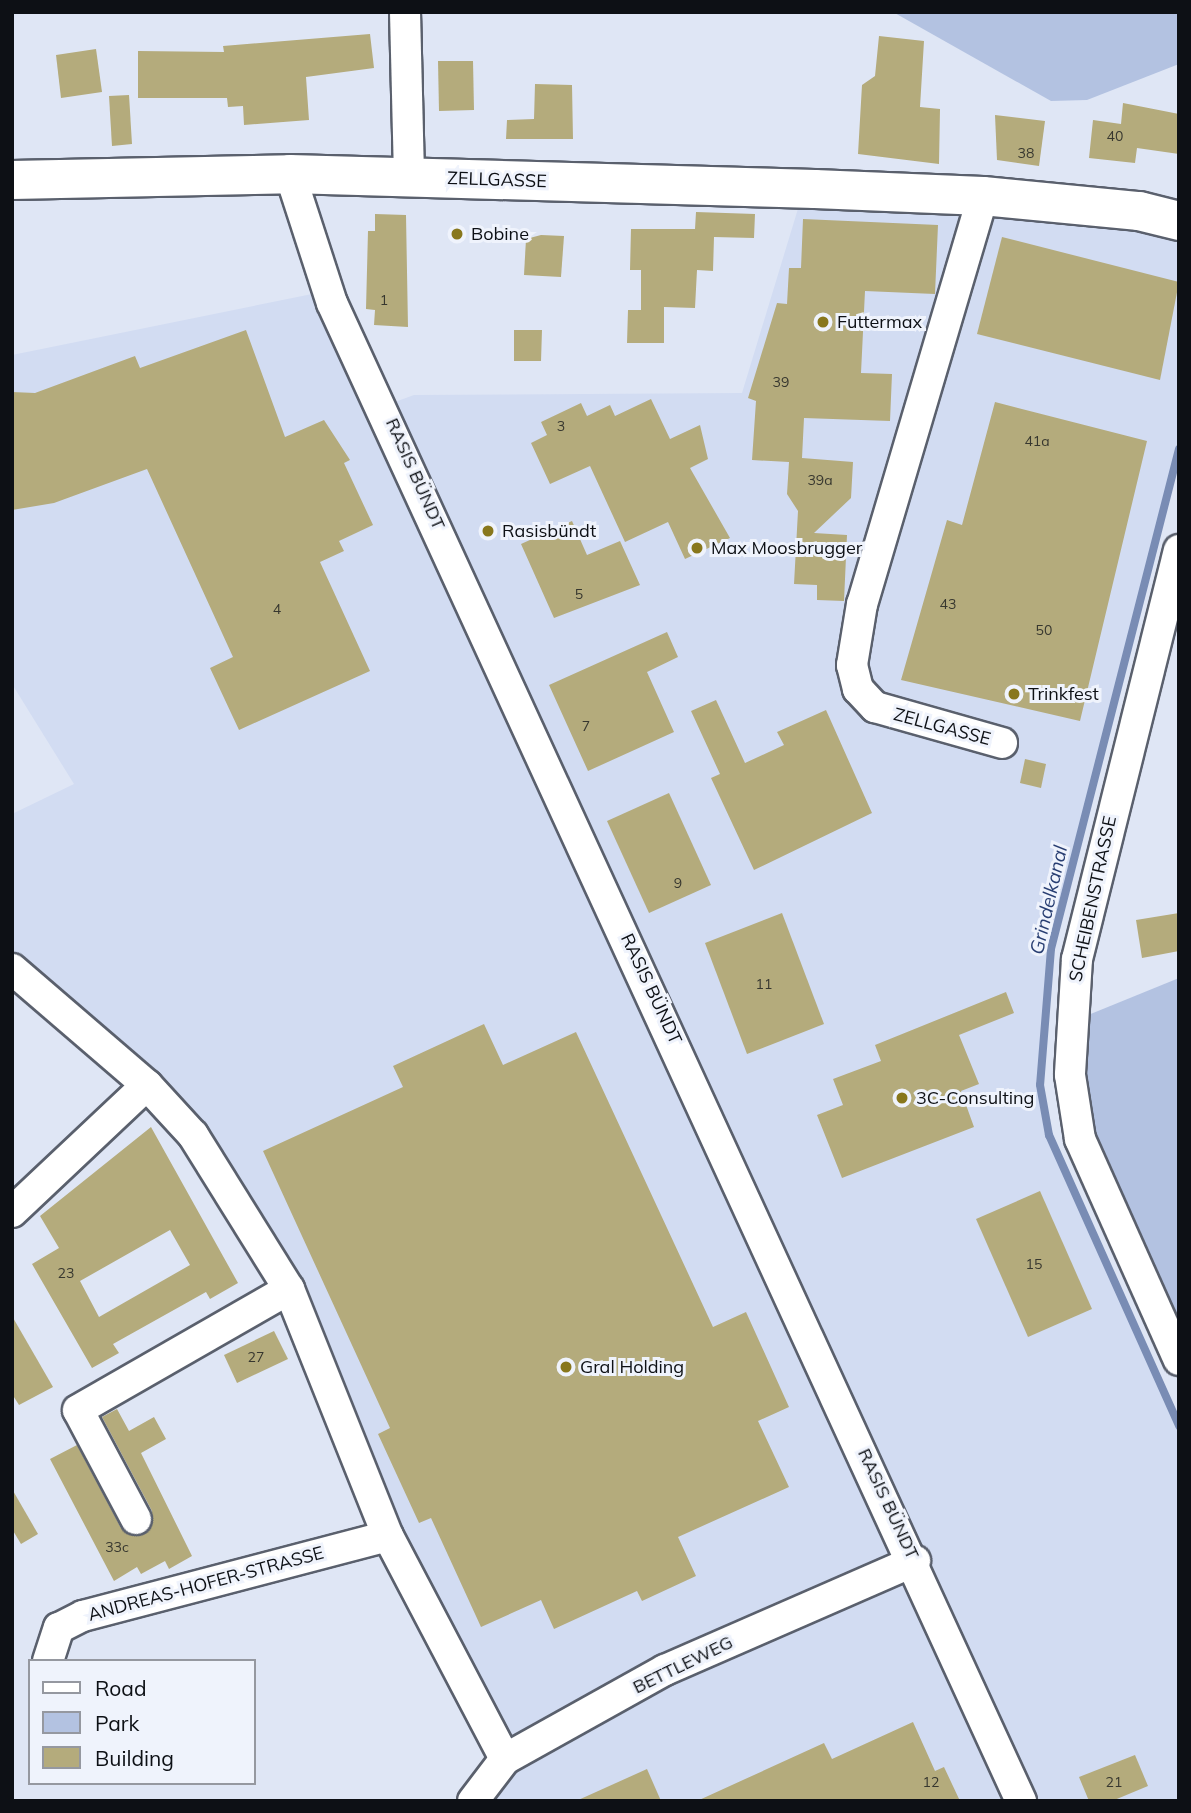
<!DOCTYPE html>
<meta charset="utf-8">
<style>
body{margin:0}
#map{position:relative;width:1191px;height:1813px;overflow:hidden;background:#dfe6f5;font-family:Mulish,sans-serif}
div>[style]{position:absolute}
.built>*{inset:0;background:#d2dcf2}
.green>*{inset:0;background:#b3c2e1}
.stream>*{height:8px;margin:-4px;padding:0 4px;transform-origin:4px;border-radius:4px;background:#798cb4}
.building>*{inset:0;background:#b4ab7c}
.roads{filter:drop-shadow(2px 0 #5a606d) drop-shadow(-2px 0 #5a606d) drop-shadow(0 2px #5a606d) drop-shadow(0 -2px #5a606d)}
.minor>*{height:30px;margin:-15px;padding:0 15px;transform-origin:15px;border-radius:15px;background:#fff}
.secondary>*{height:38px;margin:-19px;padding:0 19px;transform-origin:19px;border-radius:19px;background:#fff}
.dots>*{width:19px;height:19px;translate:-50% -50%;box-sizing:border-box;border:4px solid #eff3fc;border-radius:50%}
span{translate:-50% -50%;white-space:nowrap;text-align:center;line-height:1.15;-webkit-text-stroke:6px #eff3fc;paint-order:stroke}
.number-label{font-size:14px;color:#37372f}
.number-label span{-webkit-text-stroke-width:0}
.street-label{font-size:18px;color:#0d1015}
.poi-label{font-size:18px;color:#0d1015}
.left{translate:0 -50%;text-align:left}
.water-label{font-size:19px;color:#283e72;font-style:italic}
.frame{position:absolute;inset:0;border:14px solid #0d1015;pointer-events:none}
.legend{position:absolute;left:28px;top:1659px;width:228px;height:126px;box-sizing:border-box;background:#eff3fc;border:2px solid #9598a0;margin:0;padding:9px 12px;list-style:none;font-size:21px;color:#0d1015}
.legend li{display:flex;align-items:center;gap:14px;height:35px}
.legend b{width:35px;border:2px solid #9598a0}
</style>
<div id="map">
<div class="built">
<div style="clip-path:polygon(804px 189px,1179px 223px,1179px 438px,1051px 949px,1040px 1085px,1049px 1135px,1179px 1426px,1179px 1801px,473px 1801px,505px 1759px,289px 1289px,193px 1135px,12px 969px,12px 814px,74px 784px,12px 684px,12px 355px,327px 291px,384px 406px,414px 395px,742px 393px)"></div>
</div>
<div class="green">
<div style="clip-path:polygon(893px 12px,1179px 12px,1179px 64px,1087px 100px,1051px 101px)"></div>
<div style="clip-path:polygon(1179px 978px,1179px 1360px,1080px 1139px,1071px 1022px)"></div>
</div>
<div class="stream">
<div style="left:1179px;top:449px;width:516px;rotate:104.36deg"></div>
<div style="left:1051px;top:949px;width:136px;rotate:94.6deg"></div>
<div style="left:1040px;top:1085px;width:51px;rotate:79.8deg"></div>
<div style="left:1049px;top:1135px;width:319px;rotate:65.9deg"></div>
</div>
<div class="building">
<div style="clip-path:polygon(370px 34px,374px 68px,306px 77px,309px 120px,244px 125px,243px 106px,228px 107px,227px 98px,138px 98px,138px 51px,224px 52px,223px 46px)"></div>
<div style="clip-path:polygon(879px 36px,924px 41px,920px 107px,940px 109px,939px 164px,858px 154px,862px 85px,875px 76px)"></div>
<div style="clip-path:polygon(96px 49px,102px 92px,61px 98px,56px 55px)"></div>
<div style="clip-path:polygon(438px 61px,473px 61px,474px 110px,439px 111px)"></div>
<div style="clip-path:polygon(535px 84px,572px 85px,573px 139px,506px 139px,507px 120px,534px 119px)"></div>
<div style="clip-path:polygon(129px 95px,132px 144px,112px 146px,109px 96px)"></div>
<div style="clip-path:polygon(1123px 103px,1179px 114px,1179px 154px,1137px 148px,1135px 163px,1089px 158px,1093px 120px,1121px 124px)"></div>
<div style="clip-path:polygon(995px 115px,1045px 121px,1039px 166px,997px 160px)"></div>
<div style="clip-path:polygon(696px 212px,755px 214px,754px 238px,714px 237px,713px 271px,697px 270px,695px 308px,664px 307px,664px 343px,627px 343px,628px 310px,641px 310px,641px 270px,630px 270px,631px 229px,695px 229px)"></div>
<div style="clip-path:polygon(375px 214px,406px 215px,408px 327px,374px 325px,375px 310px,366px 309px,368px 231px,375px 231px)"></div>
<div style="clip-path:polygon(803px 219px,938px 225px,935px 294px,865px 291px,861px 373px,892px 374px,890px 421px,804px 418px,802px 458px,853px 462px,851px 498px,814px 533px,847px 535px,844px 601px,817px 600px,817px 585px,794px 584px,798px 511px,787px 494px,789px 462px,752px 460px,756px 401px,748px 398px,777px 303px,787px 304px,789px 268px,801px 268px)"></div>
<div style="clip-path:polygon(541px 235px,564px 236px,561px 277px,524px 275px,526px 239px)"></div>
<div style="clip-path:polygon(1002px 237px,1179px 282px,1160px 380px,977px 334px)"></div>
<div style="clip-path:polygon(246px 330px,285px 437px,324px 420px,350px 460px,344px 463px,373px 525px,339px 541px,344px 551px,320px 562px,370px 671px,239px 730px,210px 668px,233px 657px,147px 469px,54px 503px,12px 510px,12px 392px,35px 393px,135px 356px,140px 368px)"></div>
<div style="clip-path:polygon(514px 330px,542px 330px,541px 361px,514px 361px)"></div>
<div style="clip-path:polygon(651px 399px,670px 439px,700px 425px,708px 459px,690px 468px,730px 538px,685px 559px,668px 522px,625px 542px,590px 466px,550px 484px,531px 443px,547px 435px,541px 422px,581px 403px,587px 416px,610px 405px,615px 416px)"></div>
<div style="clip-path:polygon(995px 402px,1147px 441px,1080px 721px,901px 680px,947px 520px,962px 525px)"></div>
<div style="clip-path:polygon(572px 521px,587px 555px,620px 541px,640px 585px,554px 618px,521px 544px)"></div>
<div style="clip-path:polygon(667px 632px,678px 657px,647px 672px,674px 732px,588px 771px,549px 685px)"></div>
<div style="clip-path:polygon(716px 700px,745px 763px,784px 745px,777px 732px,826px 710px,872px 813px,754px 870px,711px 778px,720px 774px,691px 711px)"></div>
<div style="clip-path:polygon(1025px 759px,1046px 764px,1041px 788px,1020px 783px)"></div>
<div style="clip-path:polygon(669px 793px,711px 885px,649px 913px,607px 821px)"></div>
<div style="clip-path:polygon(782px 913px,824px 1024px,747px 1054px,705px 943px)"></div>
<div style="clip-path:polygon(1179px 913px,1179px 951px,1142px 958px,1136px 920px)"></div>
<div style="clip-path:polygon(1006px 992px,1014px 1013px,959px 1035px,979px 1084px,961px 1091px,974px 1127px,842px 1178px,817px 1115px,843px 1105px,833px 1079px,881px 1061px,875px 1045px)"></div>
<div style="clip-path:polygon(484px 1024px,503px 1065px,576px 1032px,713px 1327px,746px 1312px,789px 1407px,758px 1421px,789px 1487px,678px 1537px,696px 1576px,642px 1601px,637px 1591px,554px 1629px,541px 1600px,481px 1627px,431px 1518px,419px 1523px,378px 1434px,390px 1428px,263px 1151px,403px 1087px,393px 1066px)"></div>
<div style="clip-path:polygon(evenodd,151px 1127px,238px 1283px,210px 1299px,206px 1292px,113px 1344px,119px 1353px,92px 1368px,32px 1264px,59px 1248px,40px 1216px,151px 1127px,170px 1230px,190px 1265px,99px 1317px,80px 1281px,170px 1230px)"></div>
<div style="clip-path:polygon(1040px 1191px,1092px 1309px,1028px 1337px,976px 1219px)"></div>
<div style="clip-path:polygon(12px 1316px,53px 1387px,19px 1405px,12px 1394px)"></div>
<div style="clip-path:polygon(274px 1331px,288px 1359px,237px 1383px,224px 1355px)"></div>
<div style="clip-path:polygon(117px 1409px,129px 1431px,154px 1417px,166px 1439px,141px 1453px,192px 1556px,169px 1569px,165px 1561px,141px 1574px,137px 1567px,114px 1581px,50px 1459px,77px 1445px,121px 1528px,145px 1534px,152px 1511px,102px 1417px)"></div>
<div style="clip-path:polygon(12px 1489px,38px 1534px,21px 1544px,12px 1529px)"></div>
<div style="clip-path:polygon(913px 1722px,935px 1771px,944px 1767px,960px 1801px,697px 1801px,824px 1743px,832px 1759px)"></div>
<div style="clip-path:polygon(1135px 1755px,1148px 1786px,1112px 1801px,1089px 1801px,1079px 1777px)"></div>
<div style="clip-path:polygon(647px 1769px,661px 1801px,576px 1801px)"></div>
</div>
<div class="roads">
<div class="minor">
<div style="left:405px;top:12px;width:165px;rotate:88.6deg"></div>
<div style="left:290px;top:174px;width:136px;rotate:72deg"></div>
<div style="left:332px;top:303px;width:1649px;rotate:65.3deg"></div>
<div style="left:983px;top:196px;width:426px;rotate:106.5deg"></div>
<div style="left:862px;top:604px;width:62px;rotate:99.3deg"></div>
<div style="left:852px;top:665px;width:25px;rotate:76deg"></div>
<div style="left:858px;top:689px;width:25px;rotate:47deg"></div>
<div style="left:875px;top:707px;width:132px;rotate:15.8deg"></div>
<div style="left:1179px;top:550px;width:422px;rotate:104deg"></div>
<div style="left:1077px;top:959px;width:116px;rotate:93.5deg"></div>
<div style="left:1070px;top:1075px;width:65px;rotate:81.1deg"></div>
<div style="left:1080px;top:1139px;width:242px;rotate:65.9deg"></div>
<div style="left:12px;top:969px;width:178px;rotate:40.7deg"></div>
<div style="left:147px;top:1085px;width:68px;rotate:47.4deg"></div>
<div style="left:193px;top:1135px;width:181px;rotate:58.1deg"></div>
<div style="left:289px;top:1289px;width:266px;rotate:68.2deg"></div>
<div style="left:388px;top:1536px;width:252px;rotate:62.3deg"></div>
<div style="left:12px;top:1212px;width:185px;rotate:-43.3deg"></div>
<div style="left:136px;top:1519px;width:123px;rotate:-118deg"></div>
<div style="left:78px;top:1410px;width:243px;rotate:-29.8deg"></div>
<div style="left:48px;top:1661px;width:35px;rotate:-72deg"></div>
<div style="left:59px;top:1628px;width:27px;rotate:-27deg"></div>
<div style="left:83px;top:1616px;width:315px;rotate:-14.7deg"></div>
<div style="left:473px;top:1801px;width:53px;rotate:-52.7deg"></div>
<div style="left:505px;top:1759px;width:183px;rotate:-29.1deg"></div>
<div style="left:665px;top:1670px;width:273px;rotate:-23.6deg"></div>
</div>
<div class="secondary">
<div style="left:12px;top:180px;width:278px;rotate:-1.2deg"></div>
<div style="left:290px;top:174px;width:525px;rotate:1.64deg"></div>
<div style="left:815px;top:189px;width:168px;rotate:2.4deg"></div>
<div style="left:983px;top:196px;width:157px;rotate:5.5deg"></div>
<div style="left:1139px;top:211px;width:41px;rotate:14deg"></div>
</div>
</div>
<div class="dots">
<div style="left:457px;top:234px;background:#88771c"></div>
<div style="left:823px;top:322px;background:#88771c"></div>
<div style="left:488px;top:531px;background:#88771c"></div>
<div style="left:697px;top:548px;background:#88771c"></div>
<div style="left:1014px;top:694px;background:#88771c"></div>
<div style="left:902px;top:1098px;background:#88771c"></div>
<div style="left:566px;top:1367px;background:#88771c"></div>
</div>
<div class="number-label">
<span style="left:1115px;top:136px">40</span>
<span style="left:1026px;top:153px">38</span>
<span style="left:384px;top:300px">1</span>
<span style="left:781px;top:382px">39</span>
<span style="left:561px;top:426px">3</span>
<span style="left:1037px;top:441px">41a</span>
<span style="left:820px;top:480px">39a</span>
<span style="left:579px;top:594px">5</span>
<span style="left:948px;top:604px">43</span>
<span style="left:277px;top:609px">4</span>
<span style="left:1044px;top:630px">50</span>
<span style="left:586px;top:726px">7</span>
<span style="left:678px;top:883px">9</span>
<span style="left:764px;top:984px">11</span>
<span style="left:1034px;top:1264px">15</span>
<span style="left:66px;top:1273px">23</span>
<span style="left:256px;top:1357px">27</span>
<span style="left:117px;top:1547px">33c</span>
<span style="left:931px;top:1782px">12</span>
<span style="left:1114px;top:1782px">21</span>
</div>
<div class="street-label">
<span style="left:497px;top:180px;rotate:2deg">ZELLGASSE</span>
<span style="left:415px;top:474px;rotate:66deg">RASIS BÜNDT</span>
<span style="left:942px;top:727px;rotate:15deg">ZELLGASSE</span>
<span style="left:1093px;top:899px;rotate:-78deg">SCHEIBENSTRASSE</span>
<span style="left:651px;top:989px;rotate:65deg">RASIS BÜNDT</span>
<span style="left:888px;top:1504px;rotate:65deg">RASIS BÜNDT</span>
<span style="left:206px;top:1584px;rotate:-15deg">ANDREAS-HOFER-STRASSE</span>
<span style="left:683px;top:1665px;rotate:-26deg">BETTLEWEG</span>
</div>
<div class="poi-label">
<span class="left" style="left:471px;top:234px">Bobine</span>
<span class="left" style="left:837px;top:322px">Futtermax</span>
<span class="left" style="left:502px;top:531px">Rasisbündt</span>
<span class="left" style="left:711px;top:548px">Max Moosbrugger</span>
<span class="left" style="left:1028px;top:694px">Trinkfest</span>
<span class="left" style="left:916px;top:1098px">3C-Consulting</span>
<span class="left" style="left:580px;top:1367px">Gral Holding</span>
</div>
<div class="water-label">
<span style="left:1049px;top:900px;rotate:-77deg">Grindelkanal</span>
</div>
<div class="frame"></div>
<ul class="legend">
<li><b style="height:9px;background:#fff"></b>Road</li>
<li><b style="height:19px;background:#b3c2e1"></b>Park</li>
<li><b style="height:19px;background:#b4ab7c"></b>Building</li>
</ul>
</div>
